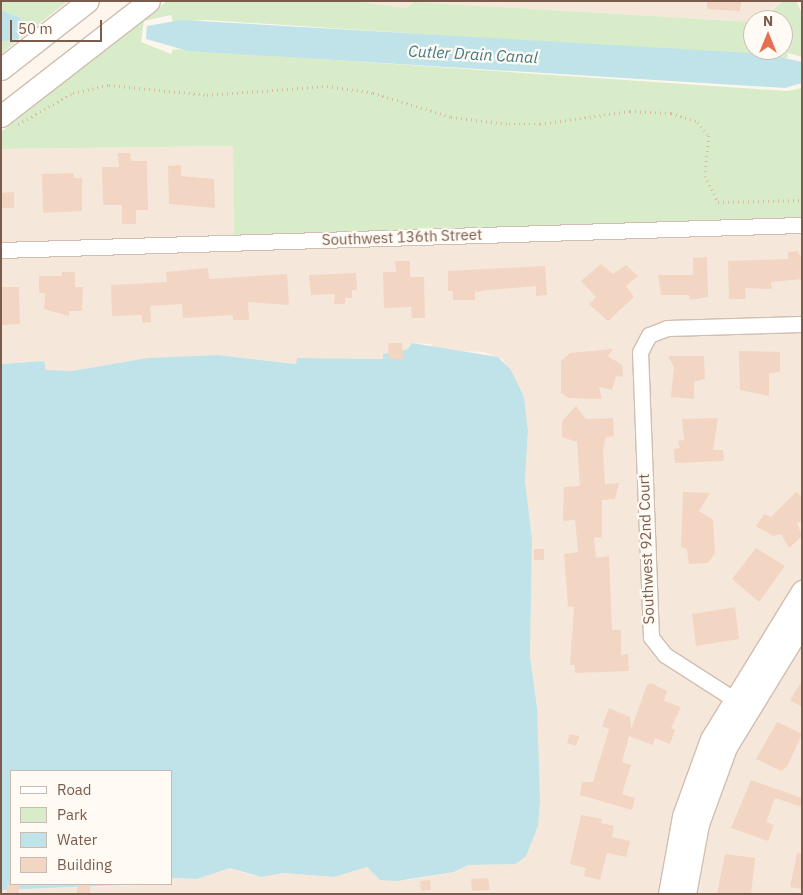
<!DOCTYPE html>
<style>
body{margin:0}
#map{position:relative;width:803px;height:895px;overflow:hidden;background:#fdf6ec;font-family:"IBM Plex Sans",sans-serif}
div>[style]{position:absolute}
.residential>*{inset:0;background:#f5e8da}
.green>*{inset:0;background:#d8ecc9}
.water>*{inset:0;background:#bfe3e8}
.building>*{inset:0;background:#f3d5c3}
.path>*{height:2.5px;margin-top:-1.25px;transform-origin:0;background:repeating-linear-gradient(90deg,#d9b8a5 0 1px,transparent 0 5px)}
.roads{filter:drop-shadow(1px 0 #d1beb0) drop-shadow(-1px 0 #d1beb0) drop-shadow(0 1px #d1beb0) drop-shadow(0 -1px #d1beb0)}
.street>*{height:15px;margin:-7.5px;padding:0 7.5px;transform-origin:7.5px;border-radius:7.5px;background:#fff}
.secondary>*{height:21px;margin:-10.5px;padding:0 10.5px;transform-origin:10.5px;border-radius:10.5px;background:#fff}
span{translate:-50% -50%;white-space:nowrap;text-align:center;line-height:1.15;-webkit-text-stroke:4.5px #fffaf3;paint-order:stroke}
.street-label{font-size:15px;color:#7a5c4d}
.water-label{font-size:16px;color:#437c86;font-style:italic}
.frame{position:absolute;inset:0;border:2px solid #7a5c4d;pointer-events:none}
.legend{position:absolute;left:10px;top:770px;width:162px;height:115px;box-sizing:border-box;background:#fffaf3;border:1px solid #cabbb1;margin:0;padding:6px 9px;list-style:none;font-size:15px;color:#7a5c4d}
.legend li{display:flex;align-items:center;gap:10px;height:25px}
.legend b{width:25px;border:1px solid #cabbb1}
.north{position:absolute;left:743px;top:10px;width:50px;height:50px;box-sizing:border-box;background:#fffaf3;border:1px solid #cabbb1;border-radius:50%;rotate:0deg;font-size:14px;font-weight:700;line-height:20px;text-align:center;color:#7a5c4d}
.north::after{content:'';display:block;margin:auto;width:18px;height:22px;background:#e76f51;clip-path:polygon(50% 0,100% 100%,50% 72%,0 100%)}
.scale{position:absolute;left:10px;top:20px;width:92px;height:22px;box-sizing:border-box;border:2px solid #7a5c4d;border-top:0;padding-left:6px;font-size:15px;line-height:18px;white-space:nowrap;color:#7a5c4d;-webkit-text-stroke:4px #fffaf3;paint-order:stroke}
</style>
<div id="map">
<div class="residential">
<div style="clip-path:polygon(353px 1px,783px 1px,753px 22px,414px 2px,407px 8px)"></div>
<div style="clip-path:polygon(233px 146px,234px 235px,802px 218px,802px 894px,1px 894px,1px 890px,171px 884px,171px 878px,197px 879px,230px 868px,255px 876px,283px 873px,334px 877px,367px 867px,380px 880px,407px 880px,454px 872px,468px 865px,516px 864px,538px 826px,537px 707px,530px 656px,532px 539px,525px 480px,528px 431px,524px 397px,502px 359px,483px 352px,434px 350px,431px 344px,412px 343px,408px 349px,383px 354px,383px 359px,297px 358px,297px 364px,218px 355px,147px 358px,72px 371px,46px 370px,44px 361px,1px 364px,1px 149px)"></div>
</div>
<div class="green">
<div style="clip-path:polygon(1px 1px,68px 1px,21px 38px,21px 18px,1px 10px)"></div>
<div style="clip-path:polygon(167px 1px,353px 1px,407px 8px,414px 2px,753px 22px,753px 50px,783px 50px,783px 20px,760px 20px,783px 1px,796px 1px,802px 13px,802px 57px,788px 53px,787px 58px,207px 20px,173px 22px,171px 15px,144px 21px,141px 42px,171px 54px,173px 49px,787px 91px,802px 88px,802px 218px,234px 235px,233px 146px,1px 149px,1px 132px)"></div>
<div style="clip-path:polygon(19px 39px,1px 54px,1px 42px)"></div>
</div>
<div class="water">
<div style="clip-path:polygon(1px 10px,21px 18px,19px 39px,1px 42px)"></div>
<div style="clip-path:polygon(181px 20px,767px 54px,802px 62px,802px 83px,785px 88px,188px 51px,146px 39px,147px 26px)"></div>
<div style="clip-path:polygon(412px 343px,498px 357px,511px 370px,524px 397px,528px 431px,525px 480px,532px 539px,530px 656px,537px 707px,540px 800px,538px 826px,526px 856px,516px 864px,468px 865px,454px 872px,397px 881px,380px 880px,367px 867px,334px 877px,283px 873px,261px 877px,230px 868px,197px 879px,171px 878px,171px 771px,11px 771px,11px 884px,150px 884px,1px 890px,1px 364px,44px 361px,46px 370px,72px 371px,147px 358px,218px 355px,296px 364px,297px 358px,383px 359px,383px 354px,408px 349px)"></div>
</div>
<div class="building">
<div style="clip-path:polygon(707px 1px,741px 1px,740px 11px,707px 9px)"></div>
<div style="clip-path:polygon(118px 153px,130px 153px,131px 161px,147px 161px,148px 210px,136px 210px,136px 224px,122px 224px,122px 205px,103px 205px,102px 167px,119px 167px)"></div>
<div style="clip-path:polygon(181px 165px,181px 176px,214px 179px,215px 208px,169px 204px,168px 166px)"></div>
<div style="clip-path:polygon(74px 173px,74px 178px,82px 178px,82px 211px,43px 213px,42px 174px)"></div>
<div style="clip-path:polygon(14px 192px,14px 208px,1px 208px,1px 193px)"></div>
<div style="clip-path:polygon(797px 251px,802px 258px,802px 279px,771px 282px,772px 289px,745px 288px,746px 299px,729px 299px,728px 261px,788px 259px,788px 252px)"></div>
<div style="clip-path:polygon(707px 257px,708px 297px,690px 300px,689px 295px,661px 295px,658px 275px,693px 275px,693px 258px)"></div>
<div style="clip-path:polygon(395px 261px,410px 261px,410px 277px,424px 277px,425px 318px,412px 318px,411px 307px,384px 308px,383px 272px,396px 272px)"></div>
<div style="clip-path:polygon(601px 264px,613px 274px,626px 265px,638px 276px,626px 286px,634px 297px,608px 321px,589px 304px,596px 297px,581px 281px)"></div>
<div style="clip-path:polygon(545px 266px,547px 295px,536px 296px,536px 286px,489px 290px,475px 292px,475px 300px,453px 300px,453px 291px,448px 291px,448px 271px)"></div>
<div style="clip-path:polygon(208px 268px,209px 279px,287px 274px,289px 305px,248px 302px,249px 320px,233px 320px,233px 315px,183px 318px,182px 304px,150px 306px,151px 322px,142px 323px,142px 315px,112px 316px,111px 285px,167px 282px,166px 272px)"></div>
<div style="clip-path:polygon(62px 272px,75px 272px,75px 287px,83px 287px,82px 311px,69px 311px,69px 316px,44px 309px,45px 293px,39px 293px,39px 276px,62px 276px)"></div>
<div style="clip-path:polygon(356px 273px,357px 290px,352px 290px,352px 298px,345px 298px,345px 304px,334px 304px,335px 294px,311px 295px,309px 275px)"></div>
<div style="clip-path:polygon(1px 287px,19px 287px,20px 324px,1px 325px)"></div>
<div style="clip-path:polygon(388px 343px,402px 343px,403px 359px,389px 359px)"></div>
<div style="clip-path:polygon(613px 349px,608px 356px,622px 365px,623px 377px,616px 376px,612px 390px,599px 387px,602px 399px,568px 398px,561px 393px,561px 361px,570px 353px)"></div>
<div style="clip-path:polygon(739px 351px,780px 352px,780px 372px,769px 373px,769px 396px,740px 390px)"></div>
<div style="clip-path:polygon(668px 356px,704px 356px,705px 379px,694px 382px,694px 399px,671px 397px,674px 367px)"></div>
<div style="clip-path:polygon(576px 406px,586px 419px,613px 418px,614px 436px,606px 437px,603px 450px,605px 484px,619px 483px,615px 499px,602px 500px,602px 538px,594px 537px,596px 558px,609px 556px,612px 630px,621px 630px,621px 655px,628px 654px,629px 671px,575px 673px,575px 665px,570px 665px,574px 607px,568px 606px,564px 554px,578px 552px,575px 520px,563px 521px,564px 487px,580px 486px,577px 442px,562px 437px,562px 421px)"></div>
<div style="clip-path:polygon(718px 418px,713px 450px,723px 450px,724px 461px,675px 463px,674px 449px,680px 448px,678px 441px,684px 440px,682px 419px)"></div>
<div style="clip-path:polygon(683px 492px,710px 493px,699px 511px,713px 520px,715px 553px,708px 563px,689px 564px,687px 549px,681px 547px)"></div>
<div style="clip-path:polygon(796px 492px,802px 496px,802px 521px,797px 523px,802px 536px,789px 548px,781px 534px,773px 536px,756px 526px,764px 514px,771px 517px)"></div>
<div style="clip-path:polygon(756px 548px,785px 566px,759px 602px,732px 579px)"></div>
<div style="clip-path:polygon(534px 549px,544px 549px,544px 560px,534px 560px)"></div>
<div style="clip-path:polygon(735px 607px,739px 639px,696px 646px,692px 614px)"></div>
<div style="clip-path:polygon(802px 681px,802px 707px,790px 700px)"></div>
<div style="clip-path:polygon(651px 683px,667px 691px,664px 701px,681px 707px,671px 728px,675px 730px,670px 744px,655px 738px,653px 745px,629px 736px,622px 762px,631px 765px,622px 794px,635px 798px,632px 810px,580px 795px,582px 782px,593px 782px,609px 729px,602px 726px,609px 708px,630px 717px,631px 729px,647px 685px)"></div>
<div style="clip-path:polygon(777px 722px,802px 734px,787px 767px,781px 771px,756px 759px)"></div>
<div style="clip-path:polygon(570px 734px,579px 736px,576px 746px,567px 743px)"></div>
<div style="clip-path:polygon(751px 780px,802px 798px,802px 807px,775px 798px,766px 822px,774px 825px,768px 841px,731px 828px)"></div>
<div style="clip-path:polygon(581px 815px,602px 819px,601px 823px,614px 826px,612px 837px,630px 841px,626px 857px,607px 853px,600px 880px,584px 876px,586px 868px,570px 864px)"></div>
<div style="clip-path:polygon(797px 853px,802px 854px,802px 889px,790px 887px)"></div>
<div style="clip-path:polygon(725px 854px,755px 858px,751px 894px,717px 894px)"></div>
<div style="clip-path:polygon(488px 878px,490px 890px,472px 891px,471px 879px)"></div>
<div style="clip-path:polygon(430px 880px,431px 890px,421px 891px,420px 881px)"></div>
<div style="clip-path:polygon(7px 884px,19px 884px,19px 894px,7px 894px)"></div>
<div style="clip-path:polygon(77px 884px,90px 884px,90px 894px,77px 894px)"></div>
</div>
<div class="path">
<div style="left:18px;top:124px;width:63px;rotate:-29.4deg"></div>
<div style="left:73px;top:93px;width:37px;rotate:-13deg"></div>
<div style="left:109px;top:85px;width:99px;rotate:5.8deg"></div>
<div style="left:207px;top:95px;width:120px;rotate:-4.3deg"></div>
<div style="left:327px;top:86px;width:47px;rotate:8.7deg"></div>
<div style="left:373px;top:93px;width:82px;rotate:17.1deg"></div>
<div style="left:451px;top:117px;width:58px;rotate:6.9deg"></div>
<div style="left:509px;top:124px;width:31px"></div>
<div style="left:540px;top:124px;width:91px;rotate:-8.2deg"></div>
<div style="left:630px;top:111px;width:41px;rotate:2.8deg"></div>
<div style="left:671px;top:113px;width:28px;rotate:18deg"></div>
<div style="left:698px;top:122px;width:18px;rotate:52deg"></div>
<div style="left:709px;top:136px;width:40px;rotate:95.7deg"></div>
<div style="left:705px;top:176px;width:29px;rotate:63deg"></div>
<div style="left:718px;top:202px;width:84px;rotate:-1.4deg"></div>
</div>
<div class="roads">
<div class="street">
<div style="left:1px;top:250px;width:801px;rotate:-1.79deg"></div>
<div style="left:743px;top:705px;width:93px;rotate:-147.3deg"></div>
<div style="left:665px;top:655px;width:23px;rotate:-128deg"></div>
<div style="left:651px;top:637px;width:285px;rotate:-92.2deg"></div>
<div style="left:640px;top:352px;width:19px;rotate:-62deg"></div>
<div style="left:649px;top:335px;width:19px;rotate:-21deg"></div>
<div style="left:667px;top:328px;width:135px;rotate:-1.7deg"></div>
</div>
<div class="secondary">
<div style="left:1px;top:69px;width:110px;rotate:-38deg"></div>
<div style="left:1px;top:116px;width:187px;rotate:-37.8deg"></div>
<div style="left:669px;top:894px;width:79px;rotate:-79.8deg"></div>
<div style="left:683px;top:816px;width:82px;rotate:-70deg"></div>
<div style="left:711px;top:739px;width:174px;rotate:-58.4deg"></div>
<div style="left:685px;top:894px;width:71px;rotate:-79.5deg"></div>
<div style="left:698px;top:824px;width:82px;rotate:-70deg"></div>
<div style="left:726px;top:747px;width:145px;rotate:-58.5deg"></div>
</div>
</div>
<div class="street-label">
<span style="left:402px;top:237px;rotate:-2deg">Southwest 136th Street</span>
<span style="left:646px;top:549px;rotate:-92deg">Southwest 92nd Court</span>
</div>
<div class="water-label">
<span style="left:473px;top:54px;rotate:3deg">Cutler Drain Canal</span>
</div>
<div class="frame"></div>
<ul class="legend">
<li><b style="height:6px;background:#fff"></b>Road</li>
<li><b style="height:14px;background:#d8ecc9"></b>Park</li>
<li><b style="height:14px;background:#bfe3e8"></b>Water</li>
<li><b style="height:14px;background:#f3d5c3"></b>Building</li>
</ul>
<div class="north">N</div>
<div class="scale">50 m</div>
</div>
